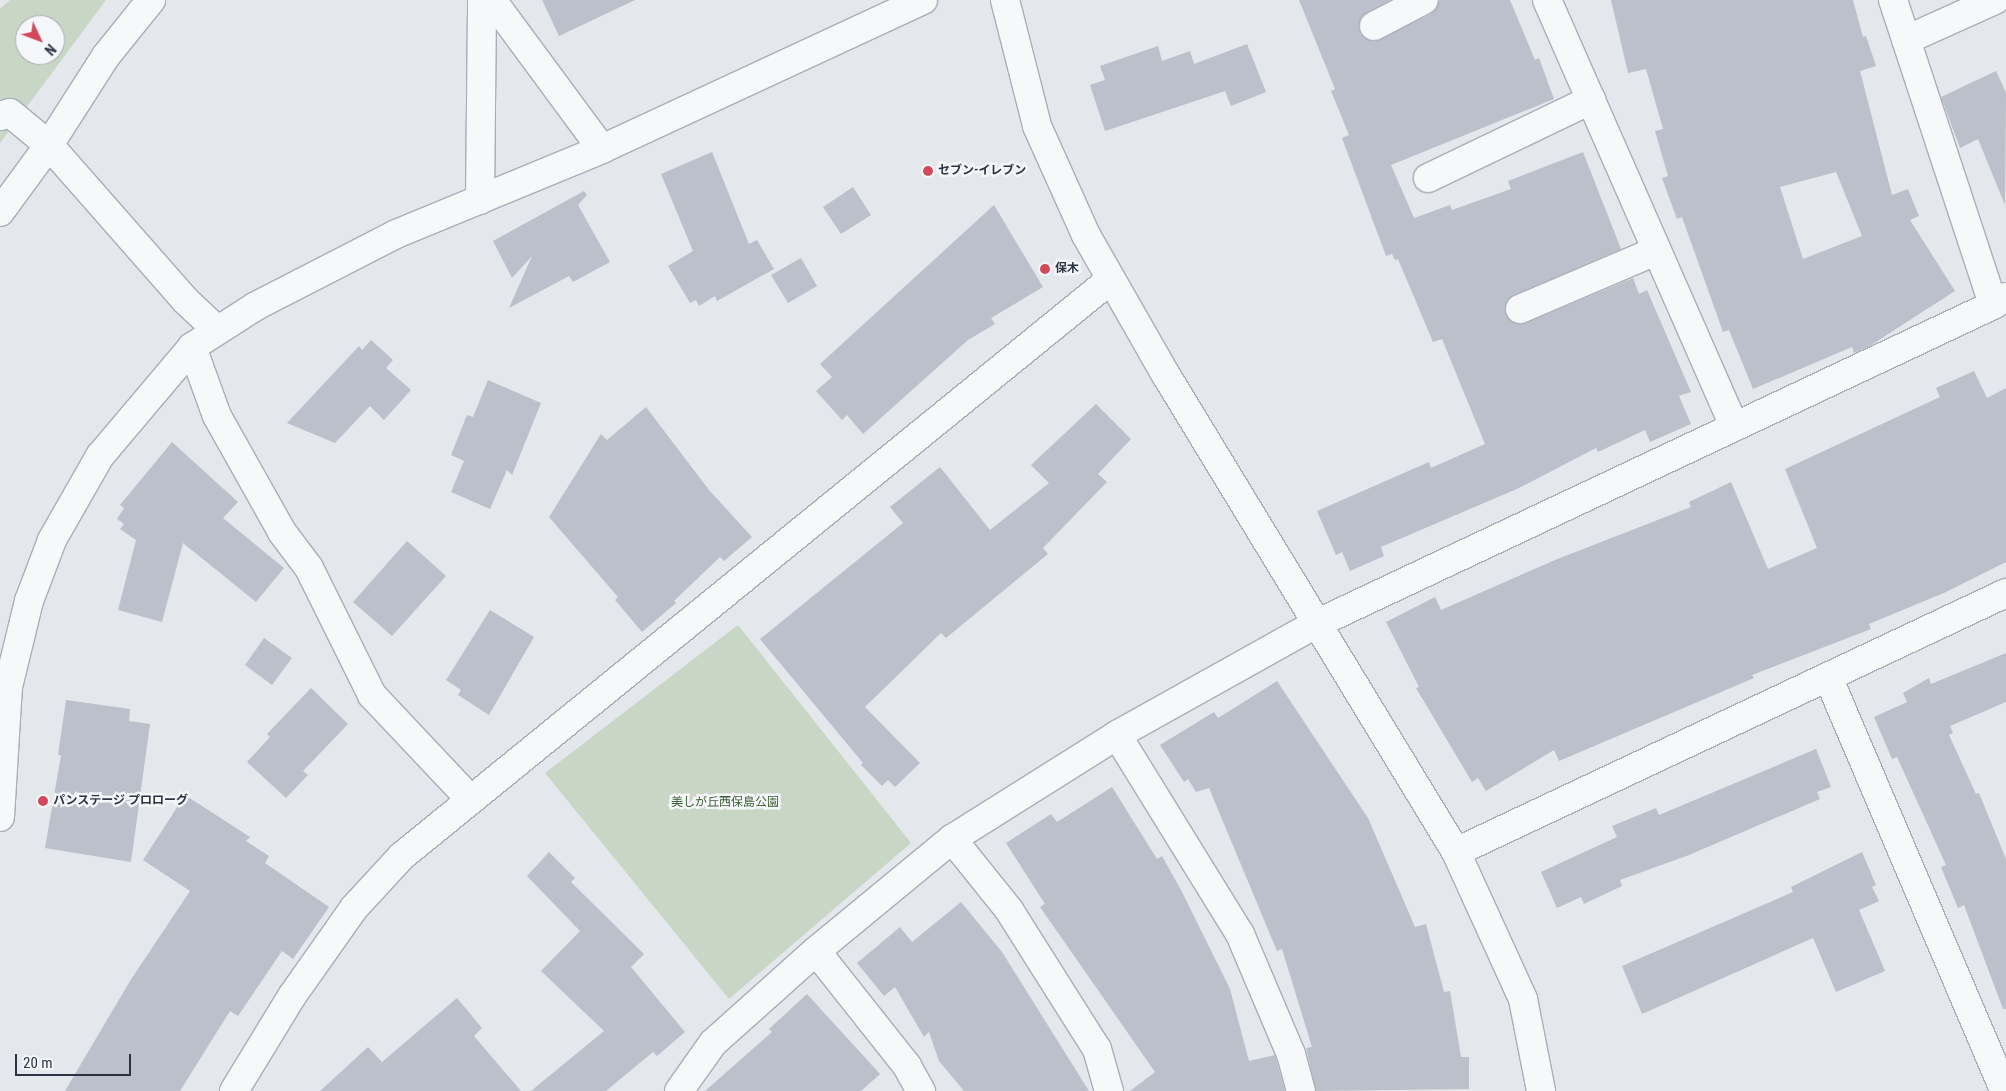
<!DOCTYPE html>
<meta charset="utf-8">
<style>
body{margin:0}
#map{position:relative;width:2006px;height:1091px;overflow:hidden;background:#e4e7ec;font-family:"Roboto Condensed","Noto Sans JP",sans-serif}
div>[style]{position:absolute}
.green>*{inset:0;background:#c9d6c5}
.building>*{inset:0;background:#bbc0ca}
.roads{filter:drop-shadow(1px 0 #a9aeb7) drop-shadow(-1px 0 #a9aeb7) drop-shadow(0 1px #a9aeb7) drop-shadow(0 -1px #a9aeb7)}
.minor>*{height:28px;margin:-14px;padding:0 14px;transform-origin:14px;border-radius:14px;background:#f7f8fa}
.dots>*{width:14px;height:14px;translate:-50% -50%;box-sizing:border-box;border:2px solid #f4f6f9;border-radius:50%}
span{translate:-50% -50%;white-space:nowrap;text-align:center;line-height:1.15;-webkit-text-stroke:5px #f4f6f9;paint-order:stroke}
.poi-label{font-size:12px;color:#2b3445;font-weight:700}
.left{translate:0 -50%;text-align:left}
.park-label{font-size:12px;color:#3f6138}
.north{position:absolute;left:15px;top:15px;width:50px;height:50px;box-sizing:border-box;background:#f4f6f9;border:1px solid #a4a8b1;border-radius:50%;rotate:133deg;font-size:14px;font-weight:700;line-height:20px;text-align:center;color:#2b3445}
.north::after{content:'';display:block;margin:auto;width:18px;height:22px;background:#d1495b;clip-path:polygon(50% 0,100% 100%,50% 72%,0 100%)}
.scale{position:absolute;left:15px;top:1054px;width:116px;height:22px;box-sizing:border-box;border:2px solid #2b3445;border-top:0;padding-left:6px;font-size:15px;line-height:18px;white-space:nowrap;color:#2b3445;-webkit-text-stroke:4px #f4f6f9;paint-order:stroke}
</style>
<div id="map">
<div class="green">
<div style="clip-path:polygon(evenodd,10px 0,106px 0,0 143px,0 9px,10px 0,25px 25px,55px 25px,55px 55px,25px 55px,25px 25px)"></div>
<div style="clip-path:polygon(738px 625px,911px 843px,729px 999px,545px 773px)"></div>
</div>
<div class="building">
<div style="clip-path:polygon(542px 0,635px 0,559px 36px)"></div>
<div style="clip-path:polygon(1299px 0,1390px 0,1361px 18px,1360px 34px,1374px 42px,1431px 14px,1440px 0,1510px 0,1535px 60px,1539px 58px,1554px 99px,1391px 165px,1414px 218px,1450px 205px,1452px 210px,1511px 189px,1508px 181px,1583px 152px,1621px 249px,1514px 295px,1507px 300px,1506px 315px,1511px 322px,1526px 323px,1633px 278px,1639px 294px,1647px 290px,1691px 392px,1679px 396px,1691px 424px,1650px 442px,1645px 430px,1598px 452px,1596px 448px,1519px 488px,1381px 547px,1384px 556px,1350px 571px,1342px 552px,1336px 555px,1317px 511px,1429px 462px,1431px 468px,1485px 444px,1442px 339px,1433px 342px,1398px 259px,1395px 260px,1392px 254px,1386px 256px,1342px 138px,1349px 135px,1331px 91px,1335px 89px)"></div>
<div style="clip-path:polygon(evenodd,1611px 0,1853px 0,1863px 37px,1866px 36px,1876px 66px,1860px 71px,1892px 195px,1908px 189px,1919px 216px,1910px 220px,1955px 291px,1868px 347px,1854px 353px,1852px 347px,1753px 389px,1729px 330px,1723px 332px,1682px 217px,1677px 219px,1662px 178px,1668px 176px,1655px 131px,1663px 129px,1646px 69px,1628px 73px,1611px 0,1836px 172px,1862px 236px,1803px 259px,1780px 187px,1836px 172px)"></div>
<div style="clip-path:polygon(1247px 44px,1266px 92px,1231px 106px,1225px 91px,1105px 131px,1090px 85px,1105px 80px,1100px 66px,1158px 46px,1162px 61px,1190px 51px,1194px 64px)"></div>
<div style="clip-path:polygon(1996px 71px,2006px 93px,2005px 205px,1978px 139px,1960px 148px,1941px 97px)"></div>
<div style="clip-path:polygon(712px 152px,749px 244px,757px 240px,774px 269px,717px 301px,715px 296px,699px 306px,696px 300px,690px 303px,668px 266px,693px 251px,661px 174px)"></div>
<div style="clip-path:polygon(853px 187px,871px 215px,841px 234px,823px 207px)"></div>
<div style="clip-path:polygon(584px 191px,587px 195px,578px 205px,610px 262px,573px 282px,569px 276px,509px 308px,532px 256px,512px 278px,493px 241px)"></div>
<div style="clip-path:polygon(994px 205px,1043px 287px,991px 318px,995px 324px,968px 340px,863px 434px,847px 415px,842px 420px,816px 391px,832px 377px,820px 364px)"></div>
<div style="clip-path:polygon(801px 258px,817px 286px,788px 303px,771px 275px)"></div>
<div style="clip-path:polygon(371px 340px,393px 360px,386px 368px,411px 390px,384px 420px,370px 406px,335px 443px,287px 423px,359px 346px,362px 350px)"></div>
<div style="clip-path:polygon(1974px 371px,1987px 398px,2006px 388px,2006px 562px,1946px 592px,1869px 624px,1871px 629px,1752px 675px,1754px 678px,1559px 761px,1554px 750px,1486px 791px,1478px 778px,1472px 782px,1416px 688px,1419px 687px,1386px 622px,1435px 597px,1441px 610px,1555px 560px,1691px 507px,1689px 502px,1731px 482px,1768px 569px,1817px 548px,1785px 469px,1940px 397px,1936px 388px)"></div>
<div style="clip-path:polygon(488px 380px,541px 403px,512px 475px,507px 470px,490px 509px,451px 492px,464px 461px,451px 455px,467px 415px,473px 417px)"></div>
<div style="clip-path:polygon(1096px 404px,1131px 439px,1098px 474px,1107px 482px,1043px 548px,1048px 554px,946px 638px,941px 633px,865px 707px,920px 763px,895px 787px,888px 780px,882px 786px,861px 765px,863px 763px,760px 639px,903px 523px,890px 507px,940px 467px,990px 530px,1049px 483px,1031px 465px)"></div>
<div style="clip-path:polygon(646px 407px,709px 490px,752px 537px,724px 561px,720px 557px,674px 601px,676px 603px,642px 632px,615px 600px,618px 597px,549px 517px,601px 434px,607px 440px)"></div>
<div style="clip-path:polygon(172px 442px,238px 502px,223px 518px,284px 568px,256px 602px,183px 543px,162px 622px,118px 610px,136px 540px,120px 529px,124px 524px,117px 519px,124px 508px,120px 505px)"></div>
<div style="clip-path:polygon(407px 541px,446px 576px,392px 636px,353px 602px)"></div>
<div style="clip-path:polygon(490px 610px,534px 637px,489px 715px,458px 695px,461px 690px,446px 680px)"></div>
<div style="clip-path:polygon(264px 638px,292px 658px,272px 685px,245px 665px)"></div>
<div style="clip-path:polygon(2006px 653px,2006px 702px,1950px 726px,1953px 733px,1949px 735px,1976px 794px,1979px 793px,2006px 859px,2006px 1009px,2003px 1009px,1964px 905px,1958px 908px,1941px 867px,1946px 865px,1897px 757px,1892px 759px,1874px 717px,1907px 702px,1903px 693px,1929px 678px,1931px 684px)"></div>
<div style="clip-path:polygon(1277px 681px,1368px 818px,1415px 927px,1426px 924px,1444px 992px,1450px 991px,1461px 1057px,1469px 1057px,1469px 1089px,1316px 1091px,1306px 1048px,1312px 1047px,1282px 949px,1277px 951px,1209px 788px,1196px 792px,1188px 779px,1184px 782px,1160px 745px,1214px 712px,1218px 718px)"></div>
<div style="clip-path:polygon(311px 688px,348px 724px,303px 771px,308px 775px,286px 798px,247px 762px,270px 737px,267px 734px)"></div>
<div style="clip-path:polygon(66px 700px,130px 709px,129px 721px,150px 724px,131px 862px,45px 848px,61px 755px,58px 755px)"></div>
<div style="clip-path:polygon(1816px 749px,1831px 787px,1817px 792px,1820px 799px,1689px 855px,1620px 880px,1622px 886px,1584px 904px,1581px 897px,1557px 908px,1541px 872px,1617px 837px,1612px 826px,1656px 808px,1659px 815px)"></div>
<div style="clip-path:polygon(1112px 787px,1157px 859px,1162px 856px,1181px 890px,1230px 989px,1249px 1061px,1275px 1055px,1285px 1091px,1130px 1091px,1155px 1072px,1040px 907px,1045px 904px,1006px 843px,1051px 814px,1057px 822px)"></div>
<div style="clip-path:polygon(185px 795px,250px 837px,246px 841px,269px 856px,265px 863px,329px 907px,293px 959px,282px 951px,238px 1016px,230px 1011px,180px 1091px,65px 1091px,130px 981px,190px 891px,143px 860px)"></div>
<div style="clip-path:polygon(549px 852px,575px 878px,571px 882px,644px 954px,631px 967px,685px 1032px,657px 1056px,653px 1052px,606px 1091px,531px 1091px,604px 1031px,541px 971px,580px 931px,527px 876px)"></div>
<div style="clip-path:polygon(1862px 852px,1876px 885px,1872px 887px,1879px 901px,1859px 910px,1885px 971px,1836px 992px,1813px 938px,1642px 1014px,1622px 966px,1793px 892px,1791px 887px)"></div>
<div style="clip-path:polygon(961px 902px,1002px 952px,1089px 1091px,964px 1091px,939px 1061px,929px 1032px,924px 1037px,895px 987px,884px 996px,857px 963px,900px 927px,912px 942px)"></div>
<div style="clip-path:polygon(807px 994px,880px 1074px,861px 1091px,705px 1091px,772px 1032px,769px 1029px)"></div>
<div style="clip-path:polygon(457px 998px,482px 1028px,474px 1036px,521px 1091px,320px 1091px,368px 1047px,382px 1062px)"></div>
</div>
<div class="roads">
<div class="minor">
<div style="left:492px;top:0;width:185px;rotate:53.6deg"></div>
<div style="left:1005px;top:0;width:130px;rotate:75.7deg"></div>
<div style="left:1037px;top:126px;width:120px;rotate:65.8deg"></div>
<div style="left:1086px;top:235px;width:161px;rotate:60.3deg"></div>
<div style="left:1166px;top:375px;width:558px;rotate:58.7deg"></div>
<div style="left:1456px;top:852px;width:162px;rotate:65.5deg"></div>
<div style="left:1523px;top:999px;width:94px;rotate:78.9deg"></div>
<div style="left:1547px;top:0;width:466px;rotate:66.3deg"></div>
<div style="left:1893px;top:0;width:321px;rotate:71.8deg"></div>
<div style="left:1993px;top:305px;width:15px;rotate:-32deg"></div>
<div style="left:1374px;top:26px;width:56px;rotate:-27.5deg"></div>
<div style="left:1906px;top:40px;width:98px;rotate:-24.2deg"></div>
<div style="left:0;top:116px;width:10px;rotate:-17deg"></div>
<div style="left:10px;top:113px;width:50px;rotate:39.4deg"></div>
<div style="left:49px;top:145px;width:206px;rotate:48.7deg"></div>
<div style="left:185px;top:300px;width:42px;rotate:43.1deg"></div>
<div style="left:1428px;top:178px;width:181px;rotate:-25.6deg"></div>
<div style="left:480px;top:200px;width:200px;rotate:-89.4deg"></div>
<div style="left:0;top:212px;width:83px;rotate:-53.8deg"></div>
<div style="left:49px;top:145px;width:106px;rotate:-57.4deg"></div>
<div style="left:106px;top:56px;width:72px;rotate:-51.2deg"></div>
<div style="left:1520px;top:309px;width:148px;rotate:-23.1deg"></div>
<div style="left:192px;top:347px;width:73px;rotate:70.1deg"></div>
<div style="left:217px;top:416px;width:133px;rotate:60.7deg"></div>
<div style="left:282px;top:532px;width:45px;rotate:53.1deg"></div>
<div style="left:309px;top:568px;width:142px;rotate:63.6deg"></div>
<div style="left:372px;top:695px;width:143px;rotate:46.7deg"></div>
<div style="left:1828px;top:677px;width:450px;rotate:66.9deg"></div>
<div style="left:1117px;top:735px;width:234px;rotate:58.3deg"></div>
<div style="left:1240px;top:934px;width:130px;rotate:67deg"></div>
<div style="left:1291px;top:1054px;width:38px;rotate:75deg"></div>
<div style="left:0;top:817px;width:130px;rotate:-86.5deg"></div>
<div style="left:8px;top:687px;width:89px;rotate:-76.3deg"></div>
<div style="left:29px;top:601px;width:65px;rotate:-69.3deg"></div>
<div style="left:52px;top:540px;width:97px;rotate:-60.3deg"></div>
<div style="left:100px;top:456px;width:143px;rotate:-49.8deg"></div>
<div style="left:192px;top:347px;width:76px;rotate:-32.6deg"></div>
<div style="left:256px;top:306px;width:157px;rotate:-27.2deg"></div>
<div style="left:396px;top:234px;width:223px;rotate:-22.4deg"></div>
<div style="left:602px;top:149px;width:354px;rotate:-24.9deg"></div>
<div style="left:952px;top:839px;width:91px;rotate:51.2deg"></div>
<div style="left:1009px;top:910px;width:165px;rotate:57.7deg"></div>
<div style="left:1097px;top:1049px;width:44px;rotate:74.1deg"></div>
<div style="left:1456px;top:852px;width:608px;rotate:-25.22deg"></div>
<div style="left:816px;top:951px;width:147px;rotate:51.6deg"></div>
<div style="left:907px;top:1066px;width:29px;rotate:61deg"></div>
<div style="left:234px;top:1091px;width:111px;rotate:-58.6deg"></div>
<div style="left:292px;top:996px;width:108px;rotate:-54.8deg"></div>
<div style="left:354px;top:908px;width:71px;rotate:-47.3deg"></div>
<div style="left:402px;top:856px;width:913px;rotate:-39.13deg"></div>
<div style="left:679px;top:1091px;width:59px;rotate:-54.7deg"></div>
<div style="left:713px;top:1043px;width:138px;rotate:-41.8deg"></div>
<div style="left:816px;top:951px;width:176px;rotate:-39.5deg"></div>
<div style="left:952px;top:839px;width:195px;rotate:-32.2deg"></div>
<div style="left:1117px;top:735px;width:228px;rotate:-29.2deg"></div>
<div style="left:1316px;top:624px;width:748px;rotate:-25.23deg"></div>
</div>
</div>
<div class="dots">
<div style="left:928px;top:171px;background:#d1495b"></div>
<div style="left:1045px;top:269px;background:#d1495b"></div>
<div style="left:43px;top:801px;background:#d1495b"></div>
</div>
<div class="poi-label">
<span class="left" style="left:938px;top:171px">セブン-イレブン</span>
<span class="left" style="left:1055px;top:269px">保木</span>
<span class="left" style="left:53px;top:801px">パンステージ プロローグ</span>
</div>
<div class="park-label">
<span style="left:725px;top:803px">美しが丘西保島公園</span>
</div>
<div class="north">N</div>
<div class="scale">20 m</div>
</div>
